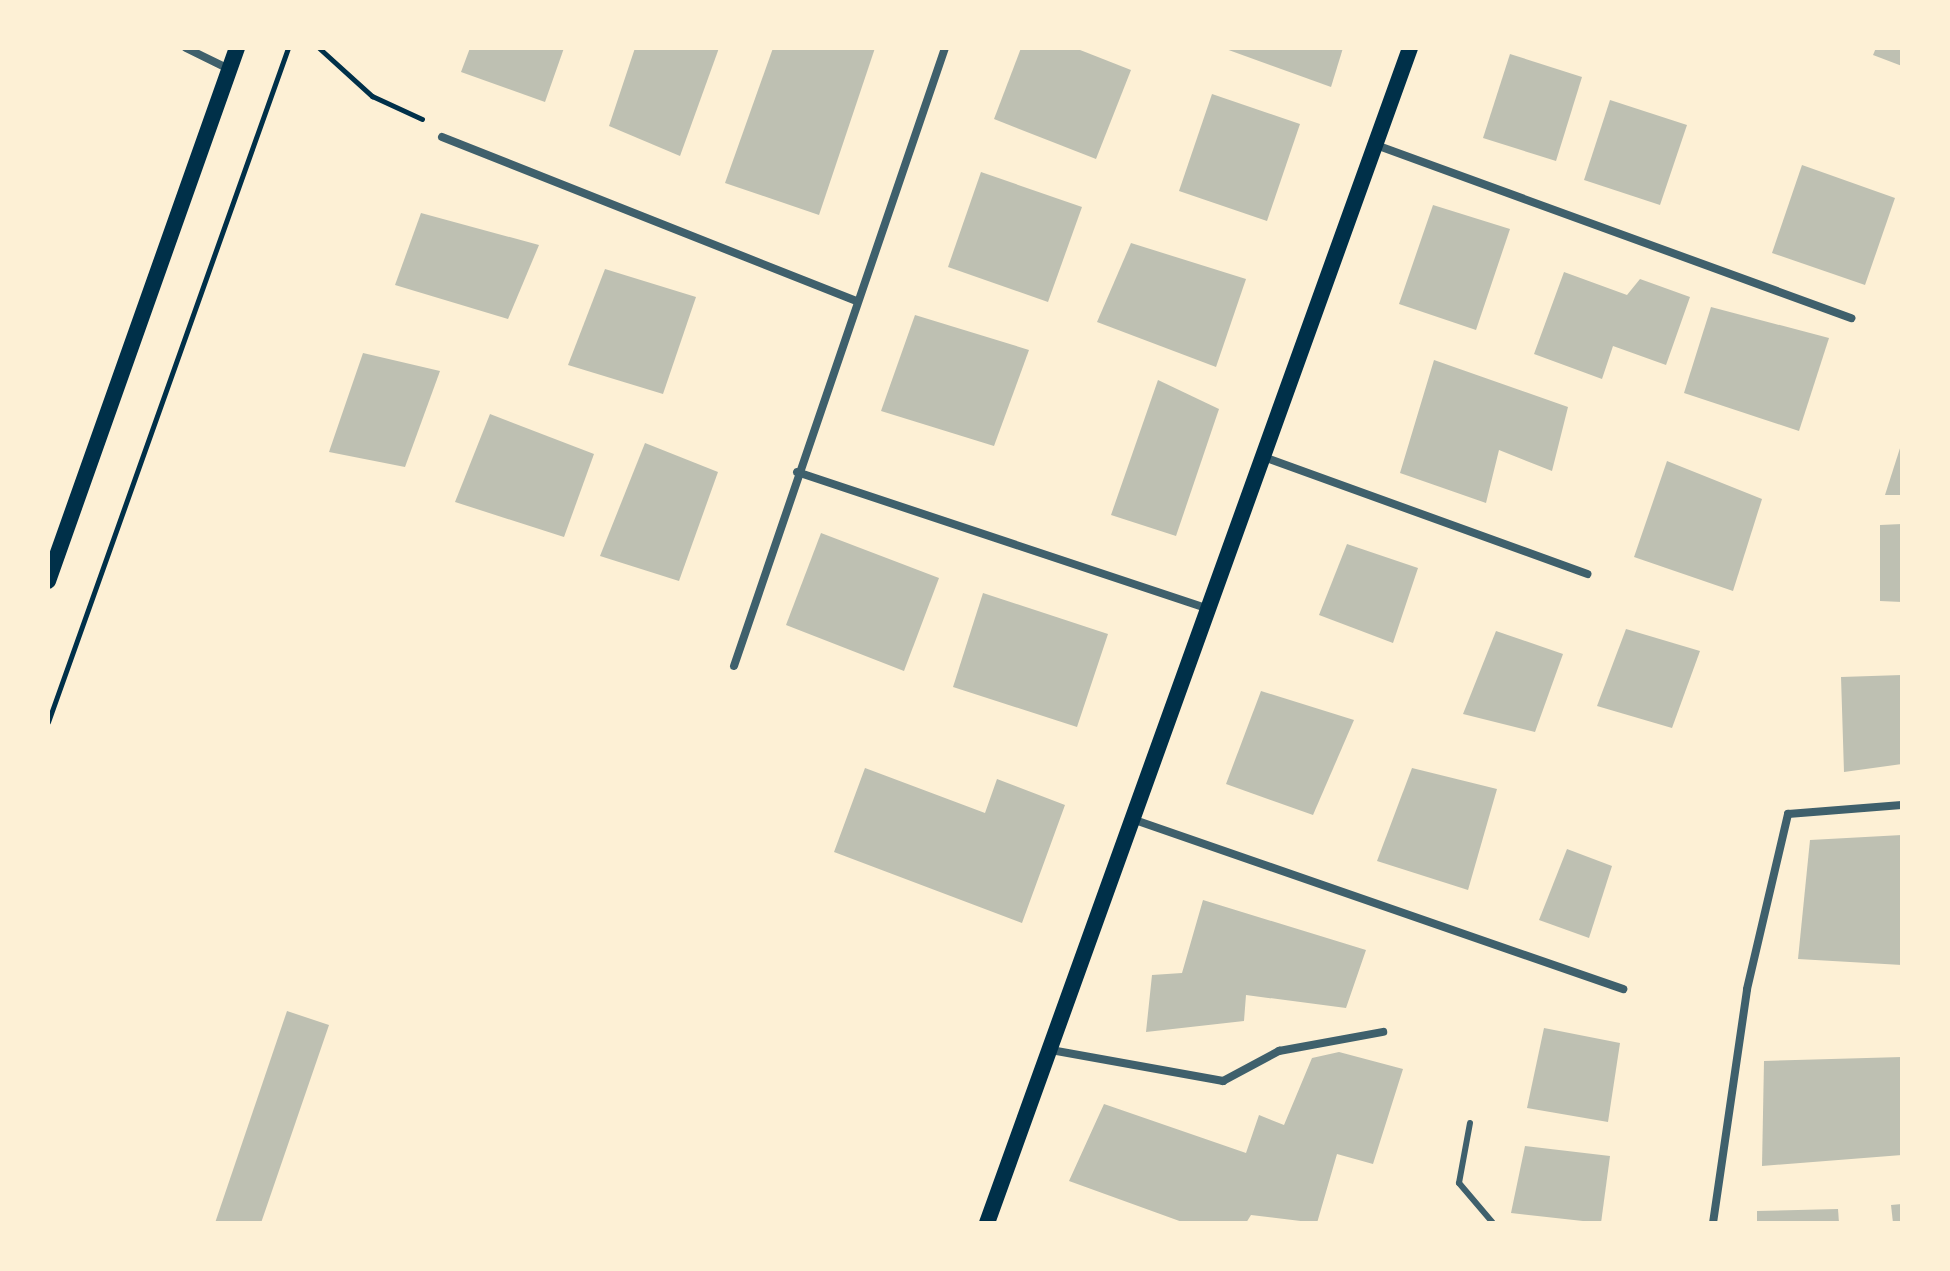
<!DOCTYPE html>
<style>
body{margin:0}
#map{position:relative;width:1950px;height:1271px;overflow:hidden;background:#fdf0d5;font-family:Manrope,sans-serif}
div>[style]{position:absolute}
.building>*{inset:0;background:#bec0b2}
.path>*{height:5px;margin:-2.5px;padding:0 2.5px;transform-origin:2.5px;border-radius:2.5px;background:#003049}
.service>*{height:6px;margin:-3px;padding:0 3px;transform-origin:3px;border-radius:3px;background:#3f606c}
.minor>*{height:8px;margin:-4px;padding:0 4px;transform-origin:4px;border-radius:4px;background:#3f606c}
.secondary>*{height:16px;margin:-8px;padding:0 8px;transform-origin:8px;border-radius:8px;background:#003049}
span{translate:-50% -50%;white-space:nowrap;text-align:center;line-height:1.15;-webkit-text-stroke:8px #fdf0d5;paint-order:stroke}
.frame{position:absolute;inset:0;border:50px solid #fdf0d5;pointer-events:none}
</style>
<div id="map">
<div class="building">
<div style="clip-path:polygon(470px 48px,564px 48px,545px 102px,461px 72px)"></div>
<div style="clip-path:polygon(635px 48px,719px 48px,680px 156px,609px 126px)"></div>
<div style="clip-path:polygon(773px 48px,875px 48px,819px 215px,725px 183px)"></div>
<div style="clip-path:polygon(1021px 48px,1075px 48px,1131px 70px,1096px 159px,994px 119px)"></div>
<div style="clip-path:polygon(1223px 48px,1343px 48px,1331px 87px)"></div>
<div style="clip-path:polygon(1876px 48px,1902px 48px,1902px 66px,1873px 55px)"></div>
<div style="clip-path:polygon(1510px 54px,1582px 77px,1556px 161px,1483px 138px)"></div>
<div style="clip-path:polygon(1212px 94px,1300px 124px,1267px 221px,1179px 191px)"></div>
<div style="clip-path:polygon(1610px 100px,1687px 125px,1660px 205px,1584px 180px)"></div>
<div style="clip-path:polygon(1802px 165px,1895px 198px,1865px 285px,1772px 253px)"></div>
<div style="clip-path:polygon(981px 172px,1082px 207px,1048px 302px,948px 267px)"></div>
<div style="clip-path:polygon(1433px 205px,1510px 229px,1476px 330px,1399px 304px)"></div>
<div style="clip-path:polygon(421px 213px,539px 245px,508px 319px,395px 285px)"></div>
<div style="clip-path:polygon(1131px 243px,1246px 279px,1216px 367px,1097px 322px)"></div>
<div style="clip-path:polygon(605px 269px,696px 297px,663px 394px,568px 365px)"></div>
<div style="clip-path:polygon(1564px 272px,1627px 295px,1640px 279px,1690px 297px,1666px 365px,1613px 346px,1602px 379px,1534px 354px)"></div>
<div style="clip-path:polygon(1711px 307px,1829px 338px,1799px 431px,1684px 393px)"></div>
<div style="clip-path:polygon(915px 315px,1029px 350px,994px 446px,881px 411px)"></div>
<div style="clip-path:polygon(363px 353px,440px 371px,405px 467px,329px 452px)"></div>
<div style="clip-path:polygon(1434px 360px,1568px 407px,1552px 471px,1499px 450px,1486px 503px,1400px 473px)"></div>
<div style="clip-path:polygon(1158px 380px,1219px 409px,1176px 536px,1111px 515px)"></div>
<div style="clip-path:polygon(490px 414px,594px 454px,564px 537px,455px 502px)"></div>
<div style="clip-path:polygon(645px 443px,718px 472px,679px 581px,600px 556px)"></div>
<div style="clip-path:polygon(1901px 445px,1902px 495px,1885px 495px)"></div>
<div style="clip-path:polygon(1667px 461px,1762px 499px,1733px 591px,1634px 557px)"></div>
<div style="clip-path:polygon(1902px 524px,1902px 602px,1880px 601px,1880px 525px)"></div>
<div style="clip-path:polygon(821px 533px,939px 578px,904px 671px,786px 625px)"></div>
<div style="clip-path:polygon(1347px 544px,1418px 568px,1393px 643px,1319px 615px)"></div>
<div style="clip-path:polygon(983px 593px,1108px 634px,1077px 727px,953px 687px)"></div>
<div style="clip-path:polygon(1626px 629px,1700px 651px,1672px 728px,1597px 706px)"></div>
<div style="clip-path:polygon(1496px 631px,1563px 654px,1535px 732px,1463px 714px)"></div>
<div style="clip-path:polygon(1902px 675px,1902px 764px,1844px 772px,1841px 677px)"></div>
<div style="clip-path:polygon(1261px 691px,1354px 720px,1313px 815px,1226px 784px)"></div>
<div style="clip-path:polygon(865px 768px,985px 813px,997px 779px,1065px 805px,1022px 923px,834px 852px)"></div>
<div style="clip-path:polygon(1412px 768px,1497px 789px,1468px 890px,1377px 861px)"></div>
<div style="clip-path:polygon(1902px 835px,1902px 965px,1798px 959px,1810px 840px)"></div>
<div style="clip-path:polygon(1567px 849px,1612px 866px,1589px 938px,1539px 920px)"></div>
<div style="clip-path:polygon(1203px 900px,1366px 950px,1346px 1008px,1246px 995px,1244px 1021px,1146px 1032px,1152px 975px,1182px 973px)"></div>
<div style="clip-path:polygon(287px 1011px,329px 1025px,261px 1223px,215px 1223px)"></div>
<div style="clip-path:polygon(1544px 1028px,1620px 1043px,1608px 1122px,1527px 1108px)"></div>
<div style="clip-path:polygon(1339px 1052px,1403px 1069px,1373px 1164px,1337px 1154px,1317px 1223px,1251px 1215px,1246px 1223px,1185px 1223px,1069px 1181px,1104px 1104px,1246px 1153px,1259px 1115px,1284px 1125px,1312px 1058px)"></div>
<div style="clip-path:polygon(1902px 1057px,1902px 1155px,1762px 1166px,1764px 1061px)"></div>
<div style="clip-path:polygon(1525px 1146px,1610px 1156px,1601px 1223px,1511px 1213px)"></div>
<div style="clip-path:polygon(1902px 1204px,1902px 1223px,1893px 1223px,1891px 1205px)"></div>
<div style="clip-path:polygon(1838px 1209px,1839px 1223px,1757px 1223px,1757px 1211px)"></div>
</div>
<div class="path">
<div style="left:319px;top:48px;width:72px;rotate:42.2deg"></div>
<div style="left:372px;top:96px;width:55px;rotate:24.7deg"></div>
<div style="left:48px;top:722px;width:715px;rotate:-70.4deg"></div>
</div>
<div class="service">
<div style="left:1470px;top:1123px;width:61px;rotate:100.4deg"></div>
<div style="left:1459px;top:1183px;width:52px;rotate:49.6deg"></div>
</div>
<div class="minor">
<div style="left:186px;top:48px;width:48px;rotate:26deg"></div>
<div style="left:442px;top:137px;width:445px;rotate:21.6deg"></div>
<div style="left:1376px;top:145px;width:506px;rotate:20.01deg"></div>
<div style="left:1264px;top:457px;width:344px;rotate:19.9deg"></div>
<div style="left:797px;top:472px;width:431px;rotate:18.4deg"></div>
<div style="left:734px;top:666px;width:653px;rotate:-71.15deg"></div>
<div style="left:1132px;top:819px;width:520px;rotate:19.1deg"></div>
<div style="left:1051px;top:1050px;width:175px;rotate:10.2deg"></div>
<div style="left:1223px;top:1081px;width:64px;rotate:-28.2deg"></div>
<div style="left:1279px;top:1051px;width:106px;rotate:-10.4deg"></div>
<div style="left:1713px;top:1223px;width:236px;rotate:-81.7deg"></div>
<div style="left:1747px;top:989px;width:180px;rotate:-76.8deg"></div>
<div style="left:1788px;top:814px;width:114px;rotate:-4.5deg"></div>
</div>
<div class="secondary">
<div style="left:48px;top:581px;width:566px;rotate:-70.48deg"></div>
<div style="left:987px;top:1223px;width:1249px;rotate:-70.2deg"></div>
</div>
<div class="frame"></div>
</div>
